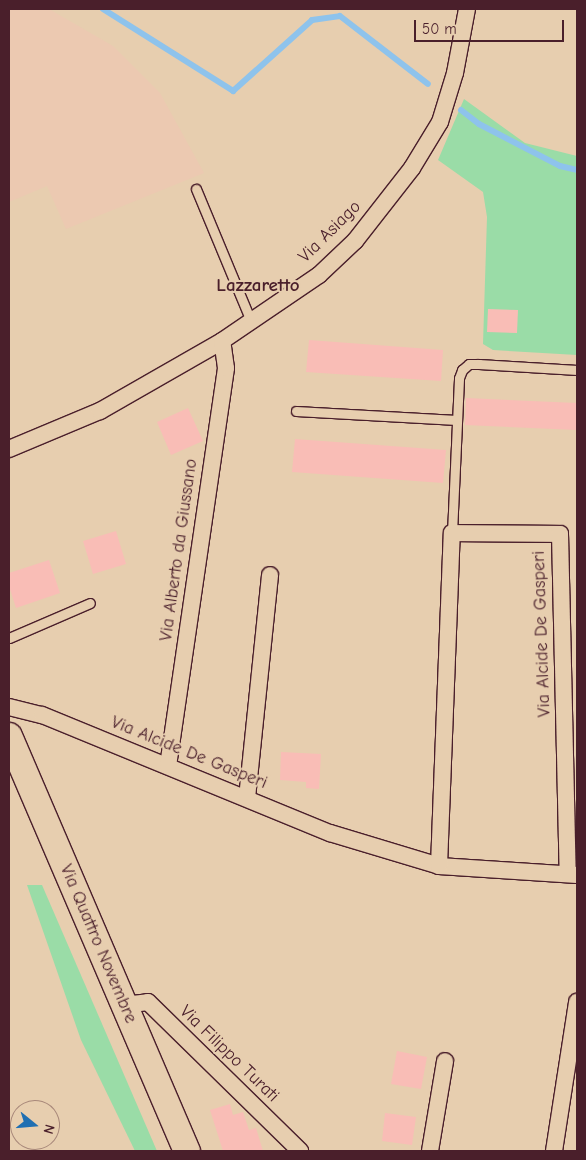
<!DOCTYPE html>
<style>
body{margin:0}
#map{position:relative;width:586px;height:1160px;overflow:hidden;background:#e7ceaf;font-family:"Comic Neue",sans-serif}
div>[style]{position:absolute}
.built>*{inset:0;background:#ecc9b1}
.green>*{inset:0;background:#9adca7}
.stream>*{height:6px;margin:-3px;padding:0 3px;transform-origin:3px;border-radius:3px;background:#8ec3ec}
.building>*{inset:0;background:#f9bdb6}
.roads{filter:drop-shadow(1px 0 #4a1f2b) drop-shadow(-1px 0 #4a1f2b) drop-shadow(0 1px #4a1f2b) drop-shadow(0 -1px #4a1f2b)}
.lane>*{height:9px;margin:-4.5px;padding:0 4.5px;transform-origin:4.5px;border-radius:4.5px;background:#e7ceaf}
.street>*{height:16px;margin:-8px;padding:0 8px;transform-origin:8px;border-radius:8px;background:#e7ceaf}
.primary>*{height:26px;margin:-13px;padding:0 13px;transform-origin:13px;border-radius:13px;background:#e7ceaf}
span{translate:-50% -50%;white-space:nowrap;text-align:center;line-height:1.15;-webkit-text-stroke:4px #e7ceaf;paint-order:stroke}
.street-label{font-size:18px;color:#4a1f2b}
.neighbourhood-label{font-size:19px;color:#4a1f2b;font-weight:700}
.frame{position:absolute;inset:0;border:10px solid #4a1f2b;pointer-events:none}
.north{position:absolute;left:10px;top:1100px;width:50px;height:50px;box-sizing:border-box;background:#e7ceaf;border:1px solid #a8887a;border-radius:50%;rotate:107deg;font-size:14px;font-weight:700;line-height:20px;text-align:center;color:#4a1f2b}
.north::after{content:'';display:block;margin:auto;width:18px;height:22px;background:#1f6fb2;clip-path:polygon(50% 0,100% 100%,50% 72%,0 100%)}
.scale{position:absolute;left:414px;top:20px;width:150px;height:22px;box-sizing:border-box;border:2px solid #4a1f2b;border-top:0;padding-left:6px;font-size:15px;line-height:18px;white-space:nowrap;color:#4a1f2b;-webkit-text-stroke:4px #e7ceaf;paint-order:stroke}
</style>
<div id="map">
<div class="built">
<div style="clip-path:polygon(9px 9px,49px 9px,113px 46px,160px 93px,204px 173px,66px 229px,47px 186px,9px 202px)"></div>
</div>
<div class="green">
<div style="clip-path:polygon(464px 99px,525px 143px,577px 156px,577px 355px,493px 350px,483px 344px,487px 217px,483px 192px,438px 160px)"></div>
<div style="clip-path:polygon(27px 885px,42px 885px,157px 1151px,135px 1151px,81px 1040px)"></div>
</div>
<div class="stream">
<div style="left:103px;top:9px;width:154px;rotate:32.2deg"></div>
<div style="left:233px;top:91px;width:106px;rotate:-41.9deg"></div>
<div style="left:312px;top:20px;width:28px;rotate:-8deg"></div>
<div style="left:340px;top:16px;width:111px;rotate:37.7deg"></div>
<div style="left:461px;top:110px;width:23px;rotate:38deg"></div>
<div style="left:479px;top:124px;width:91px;rotate:27.4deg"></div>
<div style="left:560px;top:166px;width:17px;rotate:13deg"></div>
</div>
<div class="building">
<div style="clip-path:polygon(488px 309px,518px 310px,517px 333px,487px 332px)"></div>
<div style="clip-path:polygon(309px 340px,443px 350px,441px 381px,306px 372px)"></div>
<div style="clip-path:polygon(466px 398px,577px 403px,577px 430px,465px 425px)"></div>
<div style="clip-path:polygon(188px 408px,203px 441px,171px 455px,157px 422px)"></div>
<div style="clip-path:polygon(295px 439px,446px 450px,443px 483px,292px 472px)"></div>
<div style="clip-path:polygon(116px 531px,126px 564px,93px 574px,83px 541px)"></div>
<div style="clip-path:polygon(49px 560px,60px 593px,16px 608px,9px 586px,9px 573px)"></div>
<div style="clip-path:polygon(281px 752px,321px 754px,319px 789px,306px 788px,306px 782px,280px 780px)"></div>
<div style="clip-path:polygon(397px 1051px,427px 1057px,421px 1089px,391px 1084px)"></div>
<div style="clip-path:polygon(230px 1104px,233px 1115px,243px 1112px,249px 1130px,256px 1128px,263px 1151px,223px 1151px,210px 1110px)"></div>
<div style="clip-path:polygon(385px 1113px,416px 1117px,412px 1145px,382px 1141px)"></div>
</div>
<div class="roads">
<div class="lane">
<div style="left:196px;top:189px;width:143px;rotate:67.4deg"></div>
<div style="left:296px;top:411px;width:161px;rotate:3.2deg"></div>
<div style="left:452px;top:533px;width:155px;rotate:-87.4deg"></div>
<div style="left:459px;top:378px;width:9px;rotate:-69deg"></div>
<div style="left:462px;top:370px;width:9px;rotate:-41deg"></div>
<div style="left:469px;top:364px;width:10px"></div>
<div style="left:479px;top:364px;width:98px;rotate:3.5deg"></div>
<div style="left:9px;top:638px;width:88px;rotate:-23.4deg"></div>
</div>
<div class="street">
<div style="left:9px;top:449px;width:99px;rotate:-22.7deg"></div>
<div style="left:100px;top:411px;width:141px;rotate:-29.8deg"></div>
<div style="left:222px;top:341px;width:117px;rotate:-34.2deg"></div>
<div style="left:319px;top:275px;width:50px;rotate:-43.4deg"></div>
<div style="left:355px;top:241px;width:93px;rotate:-52deg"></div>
<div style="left:412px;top:168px;width:54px;rotate:-58.7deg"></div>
<div style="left:440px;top:122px;width:51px;rotate:-73deg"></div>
<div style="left:455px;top:73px;width:65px;rotate:-79.4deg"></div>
<div style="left:9px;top:707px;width:34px;rotate:14deg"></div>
<div style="left:42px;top:715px;width:311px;rotate:22.3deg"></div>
<div style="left:330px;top:833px;width:114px;rotate:16.8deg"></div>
<div style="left:439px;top:866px;width:138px;rotate:3.7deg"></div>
<div style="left:168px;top:766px;width:402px;rotate:-81.7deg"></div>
<div style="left:226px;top:368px;width:27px;rotate:-98deg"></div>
<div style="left:247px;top:798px;width:224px;rotate:-84.1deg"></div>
<div style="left:439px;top:866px;width:333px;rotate:-87.8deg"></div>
<div style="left:452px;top:533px;width:108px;rotate:0.5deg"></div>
<div style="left:560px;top:534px;width:340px;rotate:88.7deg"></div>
<div style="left:124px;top:1005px;width:24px;rotate:-7deg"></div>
<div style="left:148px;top:1002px;width:213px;rotate:44.4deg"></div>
<div style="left:430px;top:1151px;width:91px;rotate:-80.5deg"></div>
<div style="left:554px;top:1151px;width:151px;rotate:-81.2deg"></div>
</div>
<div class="primary">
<div style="left:9px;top:736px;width:452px;rotate:66.8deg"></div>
</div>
</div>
<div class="street-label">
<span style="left:330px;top:232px;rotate:-45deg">Via Asiago</span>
<span style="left:179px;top:550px;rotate:-82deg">Via Alberto da Giussano</span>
<span style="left:542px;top:634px;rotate:-92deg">Via Alcide De Gasperi</span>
<span style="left:189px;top:753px;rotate:22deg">Via Alcide De Gasperi</span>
<span style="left:98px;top:944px;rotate:67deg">Via Quattro Novembre</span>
<span style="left:229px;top:1054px;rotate:44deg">Via Filippo Turati</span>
</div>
<div class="neighbourhood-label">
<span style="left:258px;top:286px">Lazzaretto</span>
</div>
<div class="frame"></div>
<div class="north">N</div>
<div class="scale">50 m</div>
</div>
